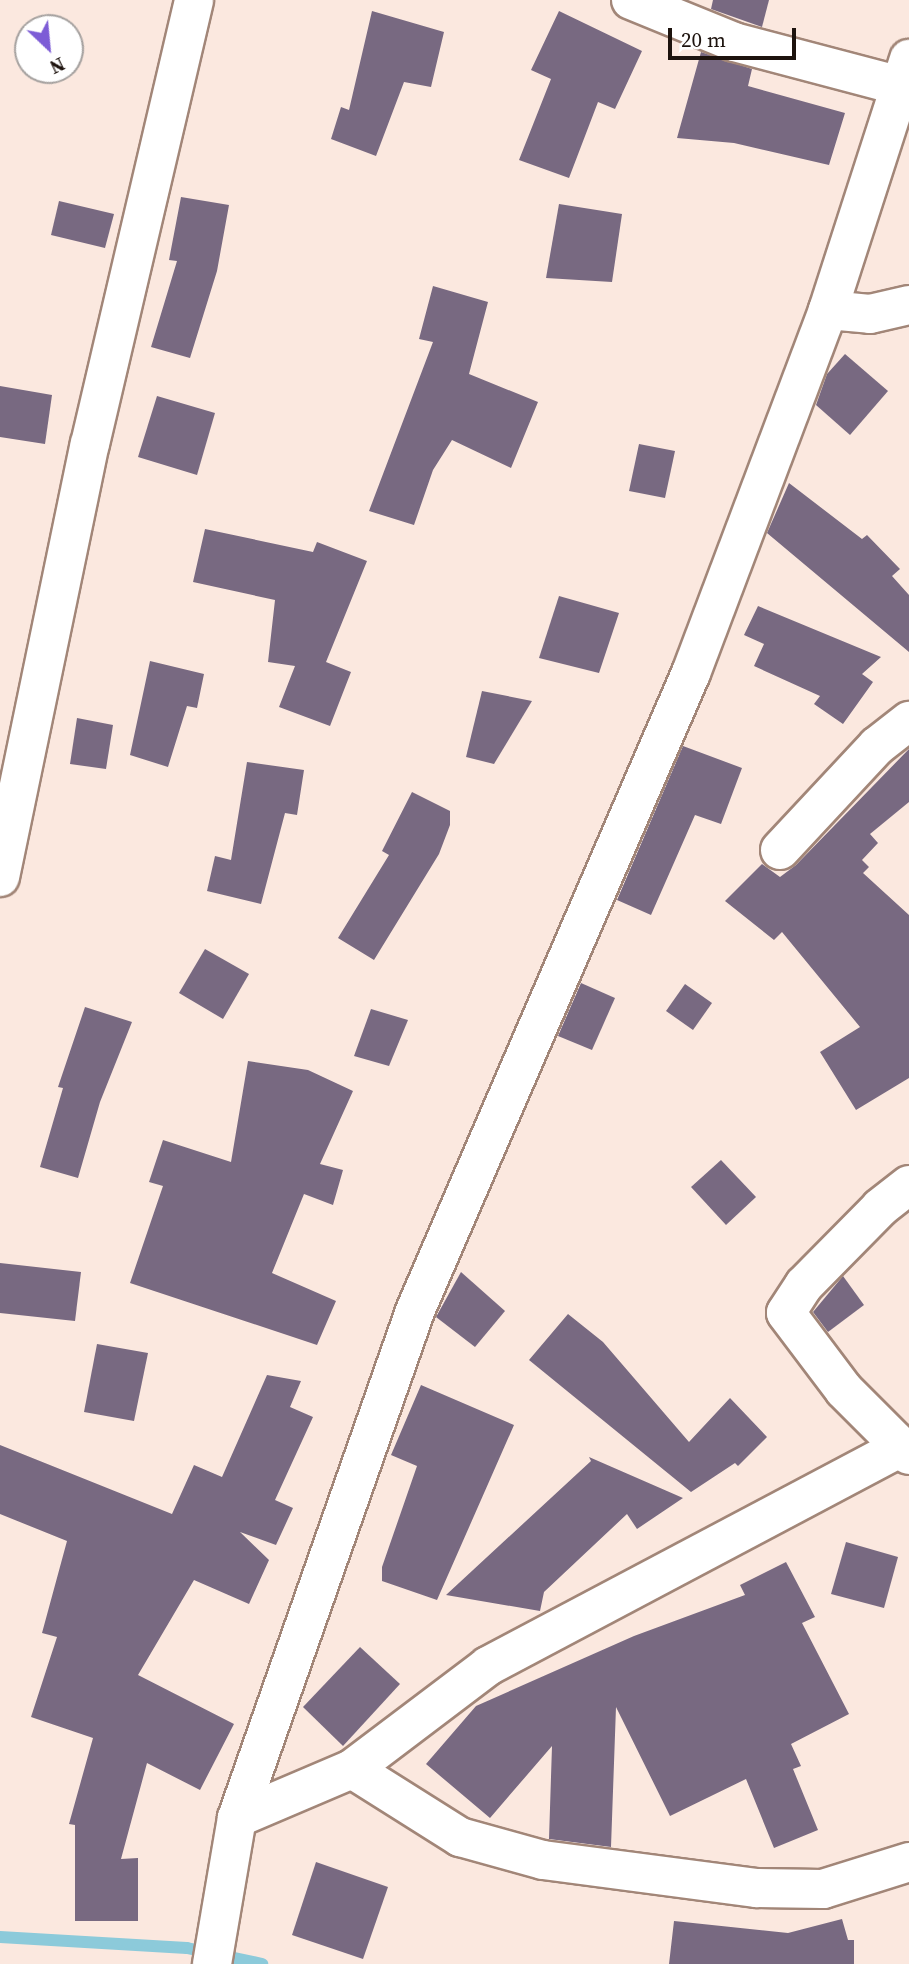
<!DOCTYPE html>
<style>
body{margin:0}
#map{position:relative;width:909px;height:1964px;overflow:hidden;background:#fbe8df;font-family:"Source Serif 4",serif}
div>[style]{position:absolute}
.stream>*{height:12px;margin:-6px;padding:0 6px;transform-origin:6px;border-radius:6px;background:#8ccada}
.building>*{inset:0;background:#786981}
.roads{filter:drop-shadow(2px 0 #a28678) drop-shadow(-2px 0 #a28678) drop-shadow(0 2px #a28678) drop-shadow(0 -2px #a28678)}
.minor>*{height:38px;margin:-19px;padding:0 19px;transform-origin:19px;border-radius:19px;background:#fff}
span{translate:-50% -50%;white-space:nowrap;text-align:center;line-height:1.15;-webkit-text-stroke:6px #fff;paint-order:stroke}
.north{position:absolute;left:14px;top:14px;width:70px;height:70px;box-sizing:border-box;background:#fff;border:2px solid #a5a19f;border-radius:50%;rotate:154deg;font-size:19px;font-weight:700;line-height:28px;text-align:center;color:#1d130e}
.north::after{content:'';display:block;margin:auto;width:24px;height:32px;background:#7d5cd6;clip-path:polygon(50% 0,100% 100%,50% 72%,0 100%)}
.scale{position:absolute;left:668px;top:28px;width:128px;height:32px;box-sizing:border-box;border:4px solid #1d130e;border-top:0;padding-left:9px;font-size:21px;line-height:24px;white-space:nowrap;color:#1d130e;-webkit-text-stroke:5px #fff;paint-order:stroke}
</style>
<div id="map">
<div class="stream">
<div style="left:0;top:1937px;width:187px;rotate:3.4deg"></div>
<div style="left:187px;top:1948px;width:77px;rotate:12deg"></div>
</div>
<div class="building">
<div style="clip-path:polygon(713px 0,769px 0,762px 27px,711px 9px)"></div>
<div style="clip-path:polygon(372px 11px,444px 32px,431px 87px,404px 82px,376px 156px,331px 139px,341px 107px,349px 110px)"></div>
<div style="clip-path:polygon(559px 11px,642px 51px,615px 109px,598px 102px,569px 178px,519px 160px,551px 79px,531px 70px)"></div>
<div style="clip-path:polygon(701px 52px,752px 69px,748px 86px,845px 113px,829px 165px,734px 143px,677px 138px)"></div>
<div style="clip-path:polygon(181px 197px,229px 205px,217px 271px,190px 358px,151px 347px,177px 261px,169px 260px)"></div>
<div style="clip-path:polygon(59px 201px,114px 214px,105px 248px,51px 235px)"></div>
<div style="clip-path:polygon(559px 204px,622px 214px,612px 282px,546px 278px)"></div>
<div style="clip-path:polygon(433px 286px,488px 302px,469px 374px,538px 402px,511px 468px,452px 440px,433px 470px,414px 525px,369px 511px,433px 342px,419px 339px)"></div>
<div style="clip-path:polygon(845px 354px,888px 391px,850px 435px,816px 405px,827px 374px)"></div>
<div style="clip-path:polygon(0 386px,52px 395px,45px 444px,0 437px)"></div>
<div style="clip-path:polygon(157px 396px,215px 413px,197px 475px,138px 457px)"></div>
<div style="clip-path:polygon(639px 444px,675px 451px,665px 498px,629px 491px)"></div>
<div style="clip-path:polygon(789px 483px,862px 539px,867px 535px,900px 569px,892px 576px,909px 595px,909px 652px,767px 533px)"></div>
<div style="clip-path:polygon(205px 529px,313px 552px,317px 542px,367px 561px,326px 662px,351px 672px,330px 726px,279px 707px,295px 666px,268px 662px,275px 600px,193px 582px)"></div>
<div style="clip-path:polygon(559px 596px,619px 613px,599px 673px,539px 658px)"></div>
<div style="clip-path:polygon(758px 606px,881px 657px,862px 674px,873px 682px,843px 724px,814px 704px,820px 696px,754px 666px,764px 644px,744px 635px)"></div>
<div style="clip-path:polygon(150px 661px,204px 674px,197px 708px,187px 706px,168px 767px,130px 755px)"></div>
<div style="clip-path:polygon(482px 691px,532px 701px,494px 764px,466px 757px)"></div>
<div style="clip-path:polygon(77px 718px,113px 725px,106px 769px,70px 764px)"></div>
<div style="clip-path:polygon(683px 746px,742px 768px,721px 824px,695px 815px,651px 915px,617px 900px)"></div>
<div style="clip-path:polygon(909px 749px,909px 802px,870px 834px,878px 843px,862px 860px,869px 867px,863px 873px,909px 915px,909px 1078px,856px 1110px,820px 1052px,860px 1027px,782px 932px,774px 940px,725px 901px,762px 864px,780px 877px,796px 865px)"></div>
<div style="clip-path:polygon(247px 762px,304px 770px,297px 815px,285px 813px,261px 904px,207px 891px,215px 856px,231px 860px)"></div>
<div style="clip-path:polygon(412px 792px,450px 811px,450px 825px,439px 854px,374px 960px,338px 938px,389px 855px,382px 851px)"></div>
<div style="clip-path:polygon(205px 949px,249px 974px,223px 1019px,179px 993px)"></div>
<div style="clip-path:polygon(581px 983px,615px 998px,592px 1050px,558px 1036px)"></div>
<div style="clip-path:polygon(685px 984px,712px 1003px,693px 1030px,666px 1011px)"></div>
<div style="clip-path:polygon(85px 1007px,132px 1022px,100px 1102px,78px 1178px,40px 1167px,63px 1088px,58px 1087px)"></div>
<div style="clip-path:polygon(371px 1009px,408px 1020px,389px 1066px,354px 1056px)"></div>
<div style="clip-path:polygon(248px 1061px,308px 1070px,353px 1091px,320px 1164px,343px 1170px,333px 1205px,304px 1194px,272px 1273px,336px 1301px,317px 1345px,130px 1283px,163px 1186px,149px 1182px,163px 1140px,231px 1162px)"></div>
<div style="clip-path:polygon(721px 1160px,756px 1197px,726px 1225px,691px 1187px)"></div>
<div style="clip-path:polygon(0 1263px,81px 1272px,75px 1321px,0 1313px)"></div>
<div style="clip-path:polygon(461px 1272px,505px 1311px,475px 1347px,436px 1317px)"></div>
<div style="clip-path:polygon(843px 1276px,864px 1305px,828px 1332px,813px 1312px)"></div>
<div style="clip-path:polygon(568px 1314px,603px 1342px,689px 1442px,730px 1398px,767px 1437px,738px 1466px,735px 1463px,691px 1492px,529px 1360px)"></div>
<div style="clip-path:polygon(97px 1344px,148px 1353px,134px 1421px,84px 1412px)"></div>
<div style="clip-path:polygon(267px 1375px,301px 1381px,290px 1407px,313px 1417px,275px 1500px,293px 1508px,276px 1545px,240px 1532px,269px 1560px,249px 1604px,194px 1580px,138px 1675px,234px 1724px,200px 1790px,147px 1763px,121px 1859px,138px 1858px,138px 1921px,75px 1921px,75px 1825px,69px 1824px,93px 1738px,31px 1717px,57px 1637px,42px 1633px,67px 1541px,0 1514px,0 1445px,172px 1514px,194px 1465px,222px 1477px)"></div>
<div style="clip-path:polygon(421px 1385px,514px 1425px,437px 1600px,382px 1581px,382px 1567px,417px 1466px,391px 1455px)"></div>
<div style="clip-path:polygon(589px 1457px,683px 1498px,637px 1529px,627px 1514px,544px 1592px,540px 1611px,446px 1595px,591px 1461px)"></div>
<div style="clip-path:polygon(846px 1542px,898px 1557px,884px 1608px,831px 1594px)"></div>
<div style="clip-path:polygon(786px 1562px,815px 1617px,802px 1623px,849px 1714px,791px 1744px,801px 1766px,793px 1769px,818px 1830px,774px 1848px,746px 1779px,670px 1816px,616px 1707px,611px 1847px,549px 1839px,552px 1746px,490px 1818px,426px 1764px,476px 1706px,634px 1636px,745px 1595px,740px 1585px)"></div>
<div style="clip-path:polygon(360px 1647px,400px 1684px,343px 1746px,303px 1707px)"></div>
<div style="clip-path:polygon(316px 1862px,388px 1887px,363px 1959px,292px 1935px)"></div>
<div style="clip-path:polygon(842px 1919px,848px 1940px,854px 1940px,854px 1964px,669px 1964px,674px 1921px,788px 1933px)"></div>
</div>
<div class="roads">
<div class="minor">
<div style="left:631px;top:0;width:111px;rotate:22.2deg"></div>
<div style="left:734px;top:42px;width:173px;rotate:14.8deg"></div>
<div style="left:828px;top:310px;width:42px;rotate:5.4deg"></div>
<div style="left:870px;top:314px;width:40px;rotate:-13deg"></div>
<div style="left:780px;top:850px;width:142px;rotate:-47deg"></div>
<div style="left:877px;top:746px;width:41px;rotate:-38deg"></div>
<div style="left:0;top:877px;width:442px;rotate:-78.3deg"></div>
<div style="left:90px;top:444px;width:456px;rotate:-76.8deg"></div>
<div style="left:909px;top:1185px;width:37px;rotate:142deg"></div>
<div style="left:880px;top:1208px;width:108px;rotate:134.6deg"></div>
<div style="left:804px;top:1285px;width:33px;rotate:123deg"></div>
<div style="left:786px;top:1313px;width:96px;rotate:53deg"></div>
<div style="left:844px;top:1390px;width:92px;rotate:45deg"></div>
<div style="left:352px;top:1769px;width:128px;rotate:32.2deg"></div>
<div style="left:460px;top:1837px;width:86px;rotate:15.5deg"></div>
<div style="left:543px;top:1860px;width:216px;rotate:7.5deg"></div>
<div style="left:757px;top:1888px;width:66px;rotate:0.9deg"></div>
<div style="left:823px;top:1889px;width:90px;rotate:-17.4deg"></div>
<div style="left:237px;top:1818px;width:125px;rotate:-23.1deg"></div>
<div style="left:352px;top:1769px;width:171px;rotate:-37.1deg"></div>
<div style="left:488px;top:1666px;width:466px;rotate:-27.9deg"></div>
<div style="left:212px;top:1964px;width:148px;rotate:-80.3deg"></div>
<div style="left:237px;top:1818px;width:537px;rotate:-70.65deg"></div>
<div style="left:415px;top:1311px;width:695px;rotate:-66.61deg"></div>
<div style="left:691px;top:673px;width:388px;rotate:-69.3deg"></div>
<div style="left:828px;top:310px;width:264px;rotate:-72.1deg"></div>
</div>
</div>
<div class="north">N</div>
<div class="scale">20 m</div>
</div>
